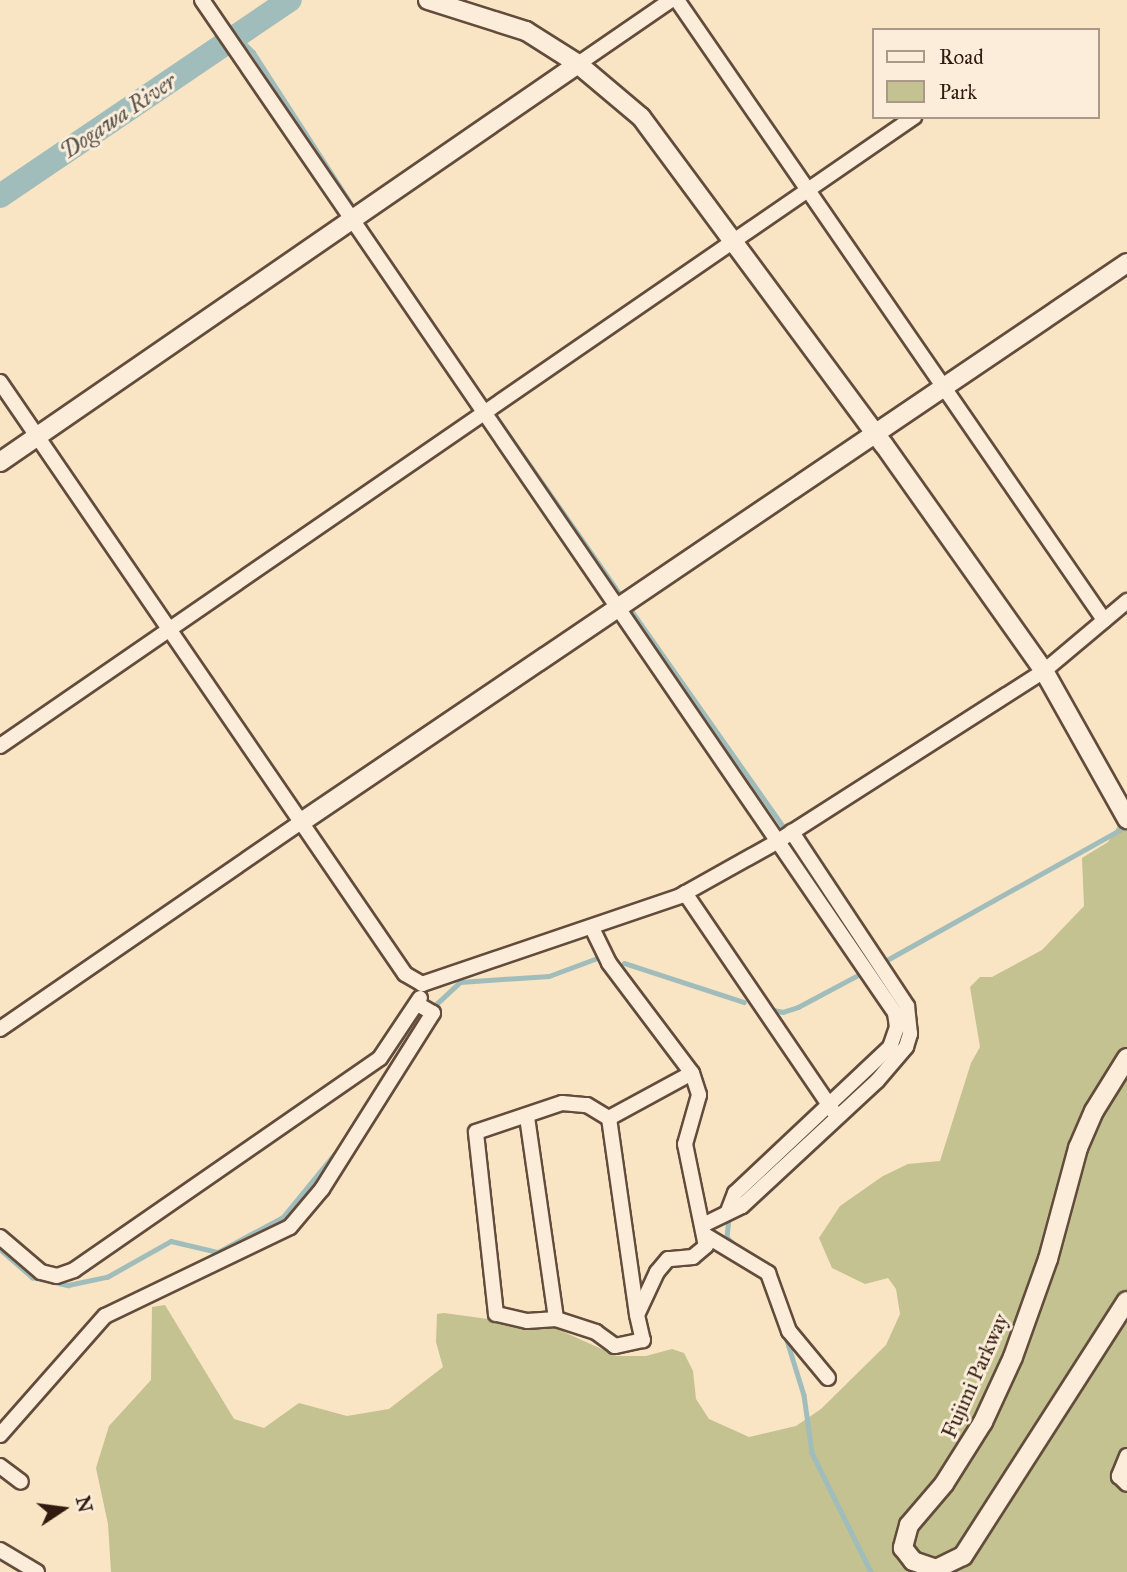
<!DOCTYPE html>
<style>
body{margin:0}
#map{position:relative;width:1127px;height:1572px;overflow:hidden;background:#f9e4c4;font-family:"IM FELL Great Primer",serif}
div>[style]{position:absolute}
.green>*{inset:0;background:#c3c290}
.stream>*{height:4.5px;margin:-2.25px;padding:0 2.25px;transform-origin:2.25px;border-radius:2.25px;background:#a0bdbc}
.river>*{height:24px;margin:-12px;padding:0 12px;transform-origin:12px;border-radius:12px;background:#a0bdbc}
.roads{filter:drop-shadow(2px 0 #634c3c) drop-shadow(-2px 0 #634c3c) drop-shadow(0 2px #634c3c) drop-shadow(0 -2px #634c3c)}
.minor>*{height:14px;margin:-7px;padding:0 7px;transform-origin:7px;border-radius:7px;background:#fbedd9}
.tertiary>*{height:18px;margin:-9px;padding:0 9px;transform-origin:9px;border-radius:9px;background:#fbedd9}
span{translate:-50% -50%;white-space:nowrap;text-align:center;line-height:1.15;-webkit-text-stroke:6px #fbedd9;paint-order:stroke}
.street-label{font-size:21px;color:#311a0f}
.water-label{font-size:23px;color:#58534c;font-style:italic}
.legend{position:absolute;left:872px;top:28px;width:228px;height:91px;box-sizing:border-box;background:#fbedd9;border:2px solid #a98;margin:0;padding:9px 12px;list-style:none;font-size:21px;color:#311a0f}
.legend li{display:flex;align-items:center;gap:14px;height:35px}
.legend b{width:35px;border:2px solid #a98}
.north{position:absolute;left:28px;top:1474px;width:70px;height:70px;-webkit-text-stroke:5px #fbedd9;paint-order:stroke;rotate:77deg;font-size:19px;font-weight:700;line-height:28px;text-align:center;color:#311a0f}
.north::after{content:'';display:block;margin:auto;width:24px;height:32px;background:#311a0f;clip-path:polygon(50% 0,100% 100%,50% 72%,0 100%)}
</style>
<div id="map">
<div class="green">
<div style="clip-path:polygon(1127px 811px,1127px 1572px,111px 1572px,108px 1524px,96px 1468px,109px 1426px,151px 1380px,152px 1307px,165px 1305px,234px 1419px,264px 1428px,299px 1403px,347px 1416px,389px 1409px,443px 1367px,436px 1342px,437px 1314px,444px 1313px,555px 1328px,617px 1356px,646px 1356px,672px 1349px,684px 1353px,693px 1371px,696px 1399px,709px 1419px,749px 1437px,796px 1426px,821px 1409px,886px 1345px,900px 1314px,896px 1289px,888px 1278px,865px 1284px,832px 1268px,819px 1238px,840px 1206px,883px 1176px,908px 1164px,940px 1161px,971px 1063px,980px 1047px,970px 987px,980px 977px,992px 977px,1042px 950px,1084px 906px,1082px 858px,1108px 842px)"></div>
</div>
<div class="stream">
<div style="left:237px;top:36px;width:23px;rotate:45deg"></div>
<div style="left:253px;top:52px;width:189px;rotate:57.1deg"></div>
<div style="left:361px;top:219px;width:141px;rotate:56deg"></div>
<div style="left:493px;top:412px;width:229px;rotate:55.1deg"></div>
<div style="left:629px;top:607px;width:275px;rotate:54.9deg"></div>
<div style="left:836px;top:911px;width:47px;rotate:58deg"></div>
<div style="left:887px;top:960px;width:275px;rotate:-29.2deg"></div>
<div style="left:624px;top:963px;width:126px;rotate:18deg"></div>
<div style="left:769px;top:1009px;width:14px;rotate:12deg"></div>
<div style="left:783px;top:1012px;width:16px;rotate:-18deg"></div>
<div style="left:798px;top:1007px;width:70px;rotate:-28deg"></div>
<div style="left:430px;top:1010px;width:41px;rotate:-43deg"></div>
<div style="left:460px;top:982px;width:89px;rotate:-3.9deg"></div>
<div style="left:549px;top:976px;width:54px;rotate:-20.4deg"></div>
<div style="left:895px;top:1048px;width:19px;rotate:-65deg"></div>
<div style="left:869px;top:1076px;width:23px;rotate:-41deg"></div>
<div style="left:376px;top:1091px;width:75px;rotate:-57.6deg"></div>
<div style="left:729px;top:1218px;width:19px;rotate:96deg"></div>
<div style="left:727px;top:1237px;width:14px;rotate:45deg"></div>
<div style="left:0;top:1249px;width:43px;rotate:41.2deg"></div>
<div style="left:32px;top:1277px;width:37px;rotate:13deg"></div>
<div style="left:68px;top:1285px;width:40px;rotate:-12deg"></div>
<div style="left:107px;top:1277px;width:73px;rotate:-29.4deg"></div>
<div style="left:171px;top:1241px;width:48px;rotate:13.2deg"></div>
<div style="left:218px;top:1252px;width:74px;rotate:-28.3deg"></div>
<div style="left:283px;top:1217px;width:92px;rotate:-50.8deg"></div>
<div style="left:785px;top:1334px;width:64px;rotate:72.7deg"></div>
<div style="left:804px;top:1395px;width:59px;rotate:82.1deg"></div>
<div style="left:812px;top:1453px;width:133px;rotate:63.6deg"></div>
</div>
<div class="river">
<div style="left:0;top:196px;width:350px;rotate:-34.1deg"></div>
</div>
<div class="roads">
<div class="minor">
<div style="left:202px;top:0;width:1227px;rotate:55.62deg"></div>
<div style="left:895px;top:1013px;width:14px;rotate:82deg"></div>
<div style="left:897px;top:1027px;width:21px;rotate:109deg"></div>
<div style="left:890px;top:1047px;width:213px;rotate:136.7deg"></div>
<div style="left:735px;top:1193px;width:19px;rotate:111deg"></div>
<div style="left:677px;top:0;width:753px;rotate:55.44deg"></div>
<div style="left:578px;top:64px;width:113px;rotate:-34.5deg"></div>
<div style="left:0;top:382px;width:717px;rotate:55.62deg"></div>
<div style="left:405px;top:974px;width:20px;rotate:30deg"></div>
<div style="left:422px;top:984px;width:273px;rotate:-18.8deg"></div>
<div style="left:680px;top:896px;width:109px;rotate:-29.2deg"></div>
<div style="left:775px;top:843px;width:319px;rotate:-32.6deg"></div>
<div style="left:1044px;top:671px;width:109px;rotate:-40.1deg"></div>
<div style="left:0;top:746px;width:1110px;rotate:-34.54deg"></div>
<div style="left:685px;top:893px;width:265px;rotate:55.8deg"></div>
<div style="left:592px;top:928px;width:39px;rotate:64deg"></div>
<div style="left:609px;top:963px;width:138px;rotate:53deg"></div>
<div style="left:692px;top:1073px;width:23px;rotate:72deg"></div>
<div style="left:699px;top:1095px;width:51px;rotate:105.9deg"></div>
<div style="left:685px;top:1144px;width:104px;rotate:78.4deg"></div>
<div style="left:706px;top:1246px;width:17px;rotate:140deg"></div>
<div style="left:693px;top:1257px;width:25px;rotate:175deg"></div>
<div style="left:668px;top:1259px;width:17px;rotate:130deg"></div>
<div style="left:657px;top:1272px;width:47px;rotate:114.9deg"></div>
<div style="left:637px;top:1315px;width:26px;rotate:77deg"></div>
<div style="left:643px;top:1340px;width:29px;rotate:168deg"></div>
<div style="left:615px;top:1346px;width:24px;rotate:-144deg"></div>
<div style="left:596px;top:1332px;width:42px;rotate:-162deg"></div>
<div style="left:556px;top:1319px;width:29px;rotate:176deg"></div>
<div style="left:527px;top:1321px;width:32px;rotate:-167deg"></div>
<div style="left:496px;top:1314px;width:183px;rotate:-96.3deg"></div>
<div style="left:476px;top:1132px;width:91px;rotate:-18.6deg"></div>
<div style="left:562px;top:1103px;width:25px;rotate:5deg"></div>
<div style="left:587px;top:1105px;width:26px;rotate:31deg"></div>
<div style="left:609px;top:1118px;width:94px;rotate:-28.5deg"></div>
<div style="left:0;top:1029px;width:364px;rotate:-34.5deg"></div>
<div style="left:527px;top:1117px;width:204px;rotate:81.8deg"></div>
<div style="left:609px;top:1118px;width:198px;rotate:81.9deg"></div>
<div style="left:703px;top:1225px;width:43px;rotate:-26deg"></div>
<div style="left:742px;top:1206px;width:184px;rotate:-42.8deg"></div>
<div style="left:877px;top:1081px;width:45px;rotate:-49.5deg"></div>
<div style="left:906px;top:1047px;width:14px;rotate:-73deg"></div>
<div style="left:910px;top:1034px;width:28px;rotate:-96deg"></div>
<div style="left:907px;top:1006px;width:209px;rotate:-123.5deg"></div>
<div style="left:705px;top:1235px;width:74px;rotate:31.1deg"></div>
<div style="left:768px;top:1273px;width:62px;rotate:70.1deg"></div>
<div style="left:789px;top:1331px;width:61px;rotate:50.3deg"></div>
<div style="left:0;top:1237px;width:54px;rotate:40.5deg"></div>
<div style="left:41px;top:1272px;width:16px;rotate:14deg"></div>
<div style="left:57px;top:1276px;width:18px;rotate:-19deg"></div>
<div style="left:74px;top:1270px;width:372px;rotate:-34.7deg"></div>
<div style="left:380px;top:1058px;width:72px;rotate:-56.3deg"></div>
<div style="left:0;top:1435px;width:159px;rotate:-48.6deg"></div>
<div style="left:105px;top:1316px;width:205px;rotate:-25.7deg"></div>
<div style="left:290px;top:1227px;width:50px;rotate:-49.9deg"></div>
<div style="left:322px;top:1189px;width:208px;rotate:-57.8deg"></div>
<div style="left:433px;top:1013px;width:16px;rotate:-150deg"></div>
<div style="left:1127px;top:1456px;width:22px;rotate:112deg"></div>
<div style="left:1119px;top:1476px;width:11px;rotate:45deg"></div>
<div style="left:0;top:1466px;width:26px;rotate:37deg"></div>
<div style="left:0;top:1550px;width:43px;rotate:30.7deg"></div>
</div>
<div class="tertiary">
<div style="left:428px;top:0;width:103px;rotate:17.6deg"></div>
<div style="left:526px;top:31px;width:62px;rotate:32.4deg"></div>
<div style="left:578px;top:64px;width:82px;rotate:40.1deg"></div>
<div style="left:641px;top:117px;width:408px;rotate:53.5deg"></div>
<div style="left:884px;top:445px;width:277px;rotate:54.7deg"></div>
<div style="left:1044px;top:671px;width:170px;rotate:60.7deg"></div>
<div style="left:0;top:462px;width:702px;rotate:-34.55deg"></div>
<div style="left:300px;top:823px;width:999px;rotate:-34.1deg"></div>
<div style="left:1127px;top:1058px;width:62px;rotate:121.9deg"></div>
<div style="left:1094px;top:1111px;width:40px;rotate:113.4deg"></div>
<div style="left:1078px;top:1148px;width:115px;rotate:105.1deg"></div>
<div style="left:1048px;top:1259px;width:104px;rotate:109.7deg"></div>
<div style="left:1013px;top:1357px;width:72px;rotate:114.8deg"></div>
<div style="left:983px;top:1422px;width:73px;rotate:122.2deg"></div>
<div style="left:944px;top:1484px;width:54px;rotate:130.5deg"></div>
<div style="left:909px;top:1525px;width:24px;rotate:105deg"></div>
<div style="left:903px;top:1548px;width:16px;rotate:52deg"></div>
<div style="left:913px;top:1561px;width:24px;rotate:19deg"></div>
<div style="left:936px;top:1569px;width:30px;rotate:-26deg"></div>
<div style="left:963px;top:1556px;width:303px;rotate:-57.3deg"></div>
</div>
</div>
<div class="street-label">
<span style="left:975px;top:1376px;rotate:-66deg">Fujimi Parkway</span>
</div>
<div class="water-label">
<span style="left:118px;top:116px;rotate:-34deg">Dogawa River</span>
</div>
<ul class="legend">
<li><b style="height:9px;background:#fbedd9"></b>Road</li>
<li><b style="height:19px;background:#c3c290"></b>Park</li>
</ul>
<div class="north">N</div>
</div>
